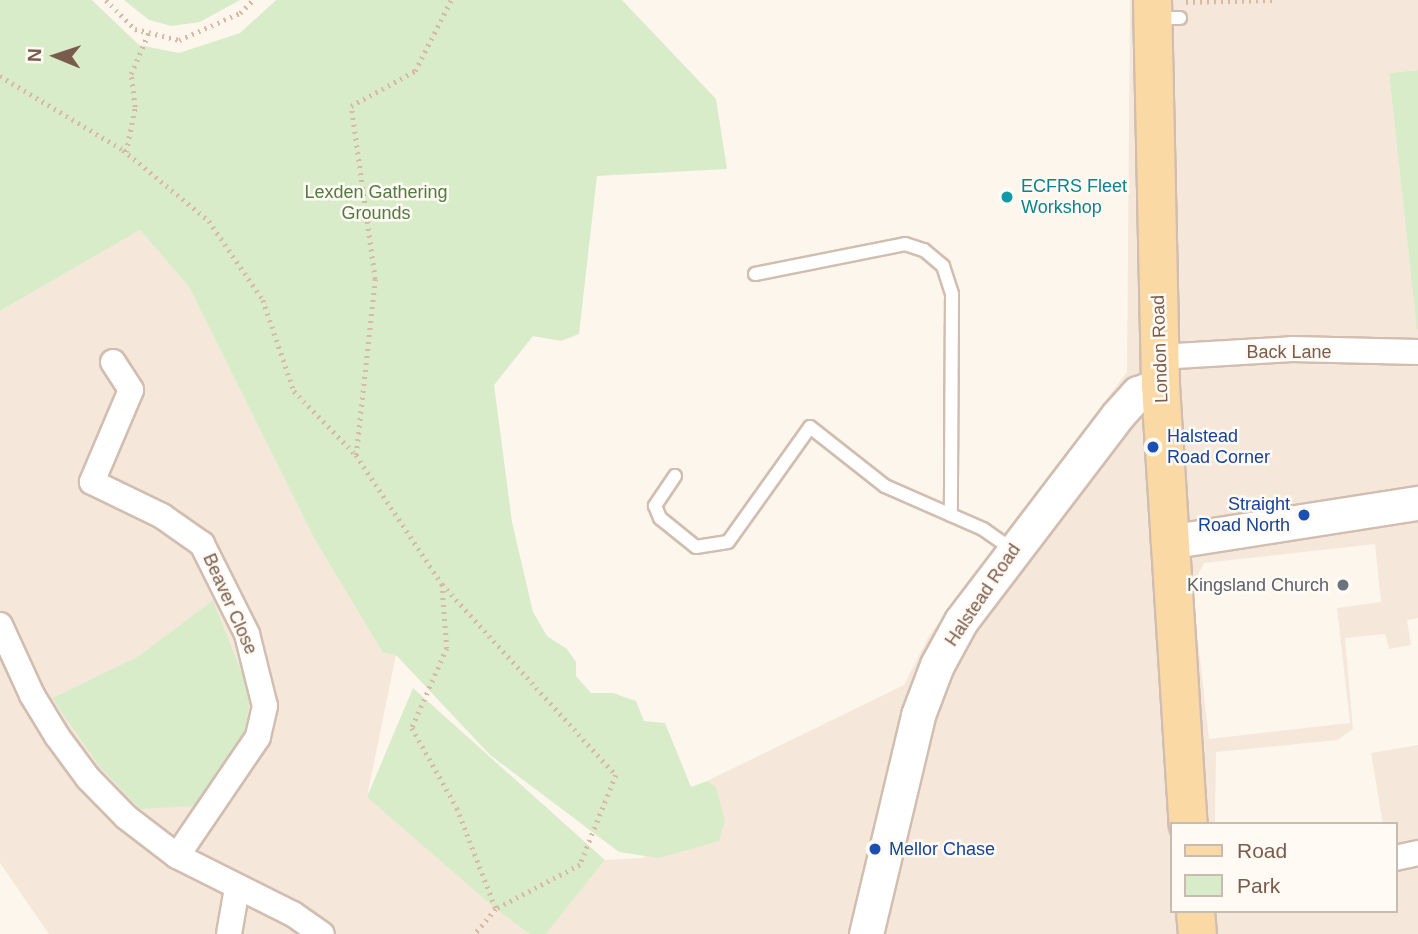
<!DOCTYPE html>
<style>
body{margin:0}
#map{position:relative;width:1418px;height:934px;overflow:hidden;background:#fdf6ec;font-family:Helvetica,sans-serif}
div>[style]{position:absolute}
.residential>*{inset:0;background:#f5e8da}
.green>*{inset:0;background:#d8ecc9}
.path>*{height:4.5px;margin-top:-2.25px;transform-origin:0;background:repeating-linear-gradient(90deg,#d9b8a5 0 2px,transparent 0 7px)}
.roads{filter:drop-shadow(2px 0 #d1beb0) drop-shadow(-2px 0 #d1beb0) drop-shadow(0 2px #d1beb0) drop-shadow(0 -2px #d1beb0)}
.lane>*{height:12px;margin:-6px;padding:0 6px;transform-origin:6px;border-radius:6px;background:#fff}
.street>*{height:24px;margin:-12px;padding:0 12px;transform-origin:12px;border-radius:12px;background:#fff}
.secondary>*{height:33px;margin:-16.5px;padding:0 16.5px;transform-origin:16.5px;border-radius:16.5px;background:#fff}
.primary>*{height:37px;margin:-18.5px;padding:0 18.5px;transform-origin:18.5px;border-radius:18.5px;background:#fbd9a5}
.dots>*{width:19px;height:19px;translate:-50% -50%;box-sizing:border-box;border:4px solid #fffaf3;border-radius:50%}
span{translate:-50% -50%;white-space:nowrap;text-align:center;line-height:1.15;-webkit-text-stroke:5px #fffaf3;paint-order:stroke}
.culture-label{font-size:18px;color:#0d838f}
.left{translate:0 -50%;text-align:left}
.park-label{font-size:18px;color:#537a41}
.street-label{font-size:18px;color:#7a5c4d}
.transit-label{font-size:18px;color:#164399}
.right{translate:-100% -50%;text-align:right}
.worship-label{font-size:18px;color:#5b616d}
.legend{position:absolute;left:1170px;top:822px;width:228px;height:91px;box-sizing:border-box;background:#fffaf3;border:2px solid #cabbb1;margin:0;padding:9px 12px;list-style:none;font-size:21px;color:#7a5c4d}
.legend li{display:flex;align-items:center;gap:14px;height:35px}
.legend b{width:35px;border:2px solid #cabbb1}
.north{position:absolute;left:21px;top:21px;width:70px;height:70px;-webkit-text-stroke:5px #fffaf3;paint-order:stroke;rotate:272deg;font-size:19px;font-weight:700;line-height:28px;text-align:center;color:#7a5c4d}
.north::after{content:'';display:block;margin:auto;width:24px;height:32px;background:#7a5c4d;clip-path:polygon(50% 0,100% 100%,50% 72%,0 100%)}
</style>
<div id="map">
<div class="residential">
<div style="clip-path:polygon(evenodd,1130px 0,1418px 0,1418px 70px,1389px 73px,1418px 329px,1418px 618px,1407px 620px,1411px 645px,1389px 649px,1385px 634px,1345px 638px,1353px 729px,1338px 740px,1216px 752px,1215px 824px,1171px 824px,1171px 911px,1395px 911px,1395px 824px,1383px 824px,1371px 753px,1418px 745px,1418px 934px,546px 934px,605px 860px,642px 858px,725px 821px,707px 781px,904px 685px,929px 636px,1127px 372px,1130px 0,1375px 544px,1381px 602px,1337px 608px,1350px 723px,1209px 739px,1192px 587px,1204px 563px,1375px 544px)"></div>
<div style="clip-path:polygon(evenodd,140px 230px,189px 287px,315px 540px,383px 653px,396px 655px,367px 797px,530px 934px,49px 934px,0 863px,0 311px,140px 230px,213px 600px,251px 695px,52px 698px,137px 657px,213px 600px)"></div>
</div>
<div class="green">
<div style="clip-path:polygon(0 0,92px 0,139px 45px,179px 53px,240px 33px,276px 0,622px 0,716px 99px,727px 169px,597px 176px,579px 334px,561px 341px,533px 336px,494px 385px,512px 522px,533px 612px,547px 636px,567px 649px,576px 662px,576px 676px,591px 693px,613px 693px,636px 701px,644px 721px,665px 723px,691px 787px,707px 781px,716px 787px,725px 821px,719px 841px,659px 858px,619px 852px,490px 755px,396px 655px,383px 653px,315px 540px,189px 287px,140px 230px,0 311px)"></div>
<div style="clip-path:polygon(124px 0,240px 0,200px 22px,171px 26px,149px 20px)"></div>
<div style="clip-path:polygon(1418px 70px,1418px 329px,1417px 329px,1389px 73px)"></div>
<div style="clip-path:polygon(213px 600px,251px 695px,244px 736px,194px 806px,140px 809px,99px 766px,52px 698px,137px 657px)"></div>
<div style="clip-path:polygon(413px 688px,605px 860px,546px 934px,530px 934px,496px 909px,367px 797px)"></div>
</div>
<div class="path">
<div style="left:106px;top:0;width:41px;rotate:45deg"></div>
<div style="left:135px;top:29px;width:45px;rotate:14deg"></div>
<div style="left:179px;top:40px;width:67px;rotate:-23.9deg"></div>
<div style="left:240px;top:13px;width:18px;rotate:-45deg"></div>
<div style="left:1186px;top:2px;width:86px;rotate:-1.3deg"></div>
<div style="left:0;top:76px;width:144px;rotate:31deg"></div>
<div style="left:123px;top:150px;width:112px;rotate:39.5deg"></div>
<div style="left:209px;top:221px;width:96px;rotate:55.6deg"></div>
<div style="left:263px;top:300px;width:96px;rotate:71.2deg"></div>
<div style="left:294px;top:391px;width:89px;rotate:45.9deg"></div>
<div style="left:356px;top:455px;width:155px;rotate:56.3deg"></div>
<div style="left:442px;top:584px;width:64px;rotate:85.5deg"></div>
<div style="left:447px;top:648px;width:87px;rotate:113.6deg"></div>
<div style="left:412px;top:728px;width:92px;rotate:60.6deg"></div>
<div style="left:457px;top:808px;width:108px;rotate:68.9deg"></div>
<div style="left:126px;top:152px;width:46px;rotate:-78.7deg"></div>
<div style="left:135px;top:107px;width:33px;rotate:-97deg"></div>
<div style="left:131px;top:74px;width:46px;rotate:-66.8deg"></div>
<div style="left:356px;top:455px;width:177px;rotate:-83.8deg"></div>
<div style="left:375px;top:279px;width:175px;rotate:-97.9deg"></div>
<div style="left:351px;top:106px;width:73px;rotate:-28.7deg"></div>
<div style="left:415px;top:71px;width:80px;rotate:-63.1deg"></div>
<div style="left:442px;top:584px;width:258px;rotate:47.7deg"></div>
<div style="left:616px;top:775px;width:97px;rotate:111.8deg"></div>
<div style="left:580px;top:865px;width:95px;rotate:152.4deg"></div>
<div style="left:496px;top:909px;width:33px;rotate:130deg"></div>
</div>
<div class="roads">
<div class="lane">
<div style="left:1156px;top:18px;width:24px"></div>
<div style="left:755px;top:274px;width:153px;rotate:-11.3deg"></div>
<div style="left:905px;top:244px;width:20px;rotate:18deg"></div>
<div style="left:924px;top:250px;width:25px;rotate:40deg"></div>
<div style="left:943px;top:266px;width:29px;rotate:72deg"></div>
<div style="left:952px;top:294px;width:221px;rotate:90.3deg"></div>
<div style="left:675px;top:476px;width:36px;rotate:124deg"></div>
<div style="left:655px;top:506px;width:13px;rotate:67deg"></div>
<div style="left:660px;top:518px;width:46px;rotate:38.9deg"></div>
<div style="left:696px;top:547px;width:32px;rotate:-9deg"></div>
<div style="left:728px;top:542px;width:141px;rotate:-54.5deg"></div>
<div style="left:810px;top:427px;width:95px;rotate:38.2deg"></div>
<div style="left:885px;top:486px;width:107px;rotate:23.7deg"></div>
<div style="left:983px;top:529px;width:35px;rotate:35deg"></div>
</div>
<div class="street">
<div style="left:1159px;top:357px;width:133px;rotate:-3.4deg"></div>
<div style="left:1292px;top:349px;width:126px;rotate:1.4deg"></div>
<div style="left:113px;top:362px;width:33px;rotate:57deg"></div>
<div style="left:131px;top:390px;width:100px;rotate:113deg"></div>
<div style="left:92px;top:482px;width:78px;rotate:25.9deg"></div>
<div style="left:162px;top:516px;width:49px;rotate:35deg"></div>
<div style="left:202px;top:544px;width:101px;rotate:63.4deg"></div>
<div style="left:247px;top:634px;width:74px;rotate:76deg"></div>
<div style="left:265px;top:706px;width:32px;rotate:103deg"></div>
<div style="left:258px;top:737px;width:144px;rotate:124.2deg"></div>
<div style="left:0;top:625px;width:77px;rotate:65.4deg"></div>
<div style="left:32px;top:695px;width:48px;rotate:58.6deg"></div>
<div style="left:57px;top:736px;width:52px;rotate:53.6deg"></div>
<div style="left:88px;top:778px;width:54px;rotate:45.7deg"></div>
<div style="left:126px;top:817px;width:64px;rotate:37.4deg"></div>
<div style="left:177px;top:856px;width:130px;rotate:26.6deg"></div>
<div style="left:293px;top:914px;width:35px;rotate:35deg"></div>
<div style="left:1395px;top:858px;width:24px;rotate:-12deg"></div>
<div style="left:229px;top:934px;width:47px;rotate:-80.1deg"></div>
</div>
<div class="secondary">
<div style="left:1168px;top:542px;width:253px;rotate:-8.9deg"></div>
<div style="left:866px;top:934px;width:225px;rotate:-76.6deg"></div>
<div style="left:918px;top:715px;width:53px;rotate:-69.2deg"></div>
<div style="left:937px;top:665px;width:50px;rotate:-61.4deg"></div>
<div style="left:961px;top:621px;width:258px;rotate:-52.7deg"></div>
<div style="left:1117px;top:416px;width:31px;rotate:-48deg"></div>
<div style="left:1138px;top:393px;width:23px;rotate:-20deg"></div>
</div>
<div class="primary">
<div style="left:1152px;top:0;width:385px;rotate:88.8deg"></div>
<div style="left:1160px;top:385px;width:440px;rotate:86.4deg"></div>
<div style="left:1195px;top:911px;width:23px;rotate:85deg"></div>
</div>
</div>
<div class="dots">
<div style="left:1007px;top:197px;background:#0f9aa8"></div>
<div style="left:1153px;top:447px;background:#1a4fb4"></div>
<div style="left:1304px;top:515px;background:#1a4fb4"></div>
<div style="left:1343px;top:585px;background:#6b7280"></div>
<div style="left:875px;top:849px;background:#1a4fb4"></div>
</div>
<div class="culture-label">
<span class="left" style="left:1021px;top:197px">ECFRS Fleet<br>Workshop</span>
</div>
<div class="park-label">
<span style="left:376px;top:203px">Lexden Gathering<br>Grounds</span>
</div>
<div class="street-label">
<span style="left:1160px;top:349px;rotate:-92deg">London Road</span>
<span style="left:1289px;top:352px">Back Lane</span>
<span style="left:983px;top:595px;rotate:-56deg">Halstead Road</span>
<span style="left:230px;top:604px;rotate:66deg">Beaver Close</span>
</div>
<div class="transit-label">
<span class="left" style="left:1167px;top:447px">Halstead<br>Road Corner</span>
<span class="right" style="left:1290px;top:515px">Straight<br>Road North</span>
<span class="left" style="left:889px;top:849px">Mellor Chase</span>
</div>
<div class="worship-label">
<span class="right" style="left:1329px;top:585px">Kingsland Church</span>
</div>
<ul class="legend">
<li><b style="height:9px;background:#fbd9a5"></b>Road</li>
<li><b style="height:19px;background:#d8ecc9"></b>Park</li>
</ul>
<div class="north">N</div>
</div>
